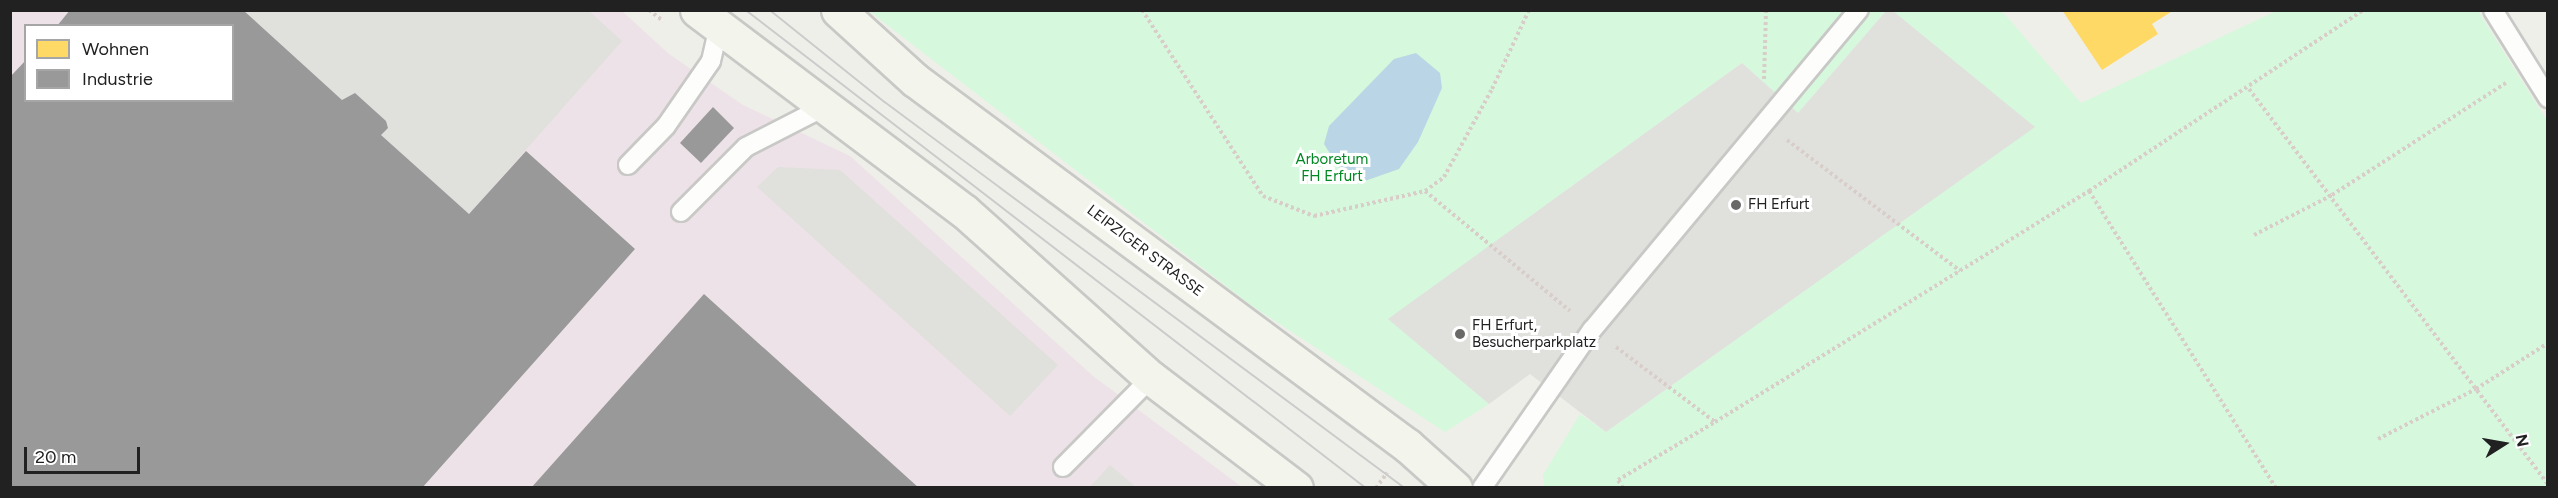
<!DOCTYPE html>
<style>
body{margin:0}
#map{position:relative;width:2558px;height:498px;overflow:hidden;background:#efefea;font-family:Figtree,sans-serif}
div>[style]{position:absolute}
.industrial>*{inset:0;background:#ede2e7}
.park>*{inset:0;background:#d6f8dc}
.parking>*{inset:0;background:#e0e0dd}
.water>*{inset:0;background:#bad5e6}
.homes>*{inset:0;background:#ffd966}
.industry>*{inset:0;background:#999}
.path>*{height:4px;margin-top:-2px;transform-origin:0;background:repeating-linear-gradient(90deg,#d8cdc8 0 3px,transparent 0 6px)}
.roads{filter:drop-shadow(2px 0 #c8c8c6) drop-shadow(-2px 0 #c8c8c6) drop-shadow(0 2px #c8c8c6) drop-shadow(0 -2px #c8c8c6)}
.lane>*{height:18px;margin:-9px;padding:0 9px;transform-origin:9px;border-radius:9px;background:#fdfdfc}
.secondary>*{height:33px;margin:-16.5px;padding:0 16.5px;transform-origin:16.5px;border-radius:16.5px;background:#f3f5ec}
.tram>*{height:1.5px;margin:-0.75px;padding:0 0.75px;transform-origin:0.75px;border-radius:0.75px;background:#cbcbcb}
.dots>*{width:16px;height:16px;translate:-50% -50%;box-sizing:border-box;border:3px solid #fff;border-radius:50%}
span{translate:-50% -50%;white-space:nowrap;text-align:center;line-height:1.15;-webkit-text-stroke:6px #fff;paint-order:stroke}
.park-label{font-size:15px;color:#028823}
.poi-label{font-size:15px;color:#212121}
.left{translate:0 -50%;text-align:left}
.street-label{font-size:15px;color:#212121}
.frame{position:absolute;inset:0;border:12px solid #212121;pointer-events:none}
.legend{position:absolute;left:24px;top:24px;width:210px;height:78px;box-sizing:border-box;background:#fff;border:2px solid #a6a6a6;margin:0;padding:8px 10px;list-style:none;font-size:18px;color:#212121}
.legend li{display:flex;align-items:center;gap:12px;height:30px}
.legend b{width:30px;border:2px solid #a6a6a6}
.north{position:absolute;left:2474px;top:414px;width:60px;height:60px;-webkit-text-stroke:4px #fff;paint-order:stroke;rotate:79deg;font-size:16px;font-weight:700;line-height:24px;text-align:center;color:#212121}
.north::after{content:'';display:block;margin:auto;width:21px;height:27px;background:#212121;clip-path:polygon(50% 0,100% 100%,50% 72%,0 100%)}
.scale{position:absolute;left:24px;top:447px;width:116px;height:27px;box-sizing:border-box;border:3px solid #212121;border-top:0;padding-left:8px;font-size:18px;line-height:21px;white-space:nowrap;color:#212121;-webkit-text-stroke:4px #fff;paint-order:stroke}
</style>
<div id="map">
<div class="industrial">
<div style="clip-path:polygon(evenodd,10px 11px,622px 11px,669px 54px,743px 105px,850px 156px,1093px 376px,1242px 487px,11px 487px,10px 11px,26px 26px,232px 26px,232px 100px,26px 100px,26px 26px)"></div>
</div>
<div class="park">
<div style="clip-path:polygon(869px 11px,1886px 11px,1798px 113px,1742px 63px,1389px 319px,1489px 404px,1445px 432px,1252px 306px)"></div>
<div style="clip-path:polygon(1893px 11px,2002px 11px,2081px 103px,2276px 11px,2478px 11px,2547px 121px,2547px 487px,1544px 488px,1543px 475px,1580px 414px,1606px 432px,2034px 127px)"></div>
</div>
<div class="parking">
<div style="clip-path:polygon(243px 11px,589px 11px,622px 41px,469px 214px)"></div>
<div style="clip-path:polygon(1886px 11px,1893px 11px,2035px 127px,1606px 432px,1530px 374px,1489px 404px,1388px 319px,1742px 63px,1798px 113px)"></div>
<div style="clip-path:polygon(778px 167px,840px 170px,1058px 365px,1010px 416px,757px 187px)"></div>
<div style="clip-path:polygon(1110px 465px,1136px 487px,1090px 487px)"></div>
</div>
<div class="water">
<div style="clip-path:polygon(1416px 53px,1440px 73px,1442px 88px,1418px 142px,1399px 169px,1362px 182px,1341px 171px,1324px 144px,1329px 126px,1394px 59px)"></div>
</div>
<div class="homes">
<div style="clip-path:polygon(2062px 10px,2174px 10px,2152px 24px,2158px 34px,2102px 70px)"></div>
</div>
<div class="industry">
<div style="clip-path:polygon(70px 10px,243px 10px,342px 100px,355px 93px,386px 121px,388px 128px,381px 135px,469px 214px,526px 151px,635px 249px,422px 488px,10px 488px,10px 77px,26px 60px,26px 100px,232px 100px,232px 26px,57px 26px)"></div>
<div style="clip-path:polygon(713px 107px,734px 128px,701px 163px,680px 143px)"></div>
<div style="clip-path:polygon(704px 294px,919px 488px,531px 488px)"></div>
</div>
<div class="path">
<div style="left:649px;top:10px;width:18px;rotate:38deg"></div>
<div style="left:1142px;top:10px;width:222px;rotate:57deg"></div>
<div style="left:1263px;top:196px;width:55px;rotate:21.4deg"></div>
<div style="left:1314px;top:216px;width:114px;rotate:-12.7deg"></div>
<div style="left:1425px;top:191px;width:24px;rotate:-36deg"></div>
<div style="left:1444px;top:177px;width:100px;rotate:-61.4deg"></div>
<div style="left:1492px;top:89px;width:87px;rotate:-64.9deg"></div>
<div style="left:1764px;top:79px;width:69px;rotate:-88.3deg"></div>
<div style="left:2249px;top:89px;width:495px;rotate:52.9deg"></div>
<div style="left:1787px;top:140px;width:217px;rotate:37.1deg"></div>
<div style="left:1425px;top:191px;width:188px;rotate:39.6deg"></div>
<div style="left:2089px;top:191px;width:351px;rotate:57.8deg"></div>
<div style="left:2254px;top:235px;width:88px;rotate:-27.1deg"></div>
<div style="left:2332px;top:195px;width:207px;rotate:-32.8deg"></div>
<div style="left:1616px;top:347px;width:124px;rotate:37.1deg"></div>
<div style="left:1715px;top:422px;width:440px;rotate:-31.7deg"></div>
<div style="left:2089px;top:191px;width:328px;rotate:-33.4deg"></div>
<div style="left:2378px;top:439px;width:110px;rotate:-27deg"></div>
<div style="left:2476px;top:389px;width:85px;rotate:-32.6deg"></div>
<div style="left:1376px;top:488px;width:19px;rotate:-54deg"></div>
<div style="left:1623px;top:488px;width:9px;rotate:-122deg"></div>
<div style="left:1618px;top:480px;width:113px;rotate:-30.9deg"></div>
</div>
<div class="roads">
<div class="lane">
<div style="left:2493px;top:10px;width:104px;rotate:58deg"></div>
<div style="left:628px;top:165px;width:54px;rotate:-45.7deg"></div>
<div style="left:666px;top:126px;width:79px;rotate:-55.3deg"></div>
<div style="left:711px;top:61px;width:35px;rotate:-77deg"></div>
<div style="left:681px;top:212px;width:92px;rotate:-45deg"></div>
<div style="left:746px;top:147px;width:92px;rotate:-27.1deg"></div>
<div style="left:1063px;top:467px;width:125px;rotate:-45.3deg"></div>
<div style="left:1482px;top:488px;width:193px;rotate:-55.2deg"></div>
<div style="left:1592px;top:330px;width:417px;rotate:-50.2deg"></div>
</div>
<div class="secondary">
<div style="left:697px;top:10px;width:334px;rotate:37deg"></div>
<div style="left:964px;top:211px;width:251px;rotate:41.8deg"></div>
<div style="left:1151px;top:378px;width:182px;rotate:37.2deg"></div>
<div style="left:838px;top:10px;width:104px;rotate:42.3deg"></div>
<div style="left:915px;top:80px;width:614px;rotate:36.59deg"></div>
<div style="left:1408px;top:446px;width:63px;rotate:41.8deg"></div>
</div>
</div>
<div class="tram">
<div style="left:746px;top:10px;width:783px;rotate:37.63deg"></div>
<div style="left:770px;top:10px;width:147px;rotate:38.7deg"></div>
<div style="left:885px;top:102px;width:648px;rotate:36.59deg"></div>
</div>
<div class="dots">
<div style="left:1736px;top:205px;background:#696967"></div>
<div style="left:1460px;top:334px;background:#696967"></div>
</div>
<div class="park-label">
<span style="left:1332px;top:168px">Arboretum<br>FH Erfurt</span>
</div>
<div class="poi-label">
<span class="left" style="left:1748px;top:205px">FH Erfurt</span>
<span class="left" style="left:1472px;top:334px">FH Erfurt,<br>Besucherparkplatz</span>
</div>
<div class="street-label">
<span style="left:1145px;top:251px;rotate:37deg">LEIPZIGER STRASSE</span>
</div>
<div class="frame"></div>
<ul class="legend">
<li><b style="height:16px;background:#ffd966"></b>Wohnen</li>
<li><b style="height:16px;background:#999"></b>Industrie</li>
</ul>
<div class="north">N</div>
<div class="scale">20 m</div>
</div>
